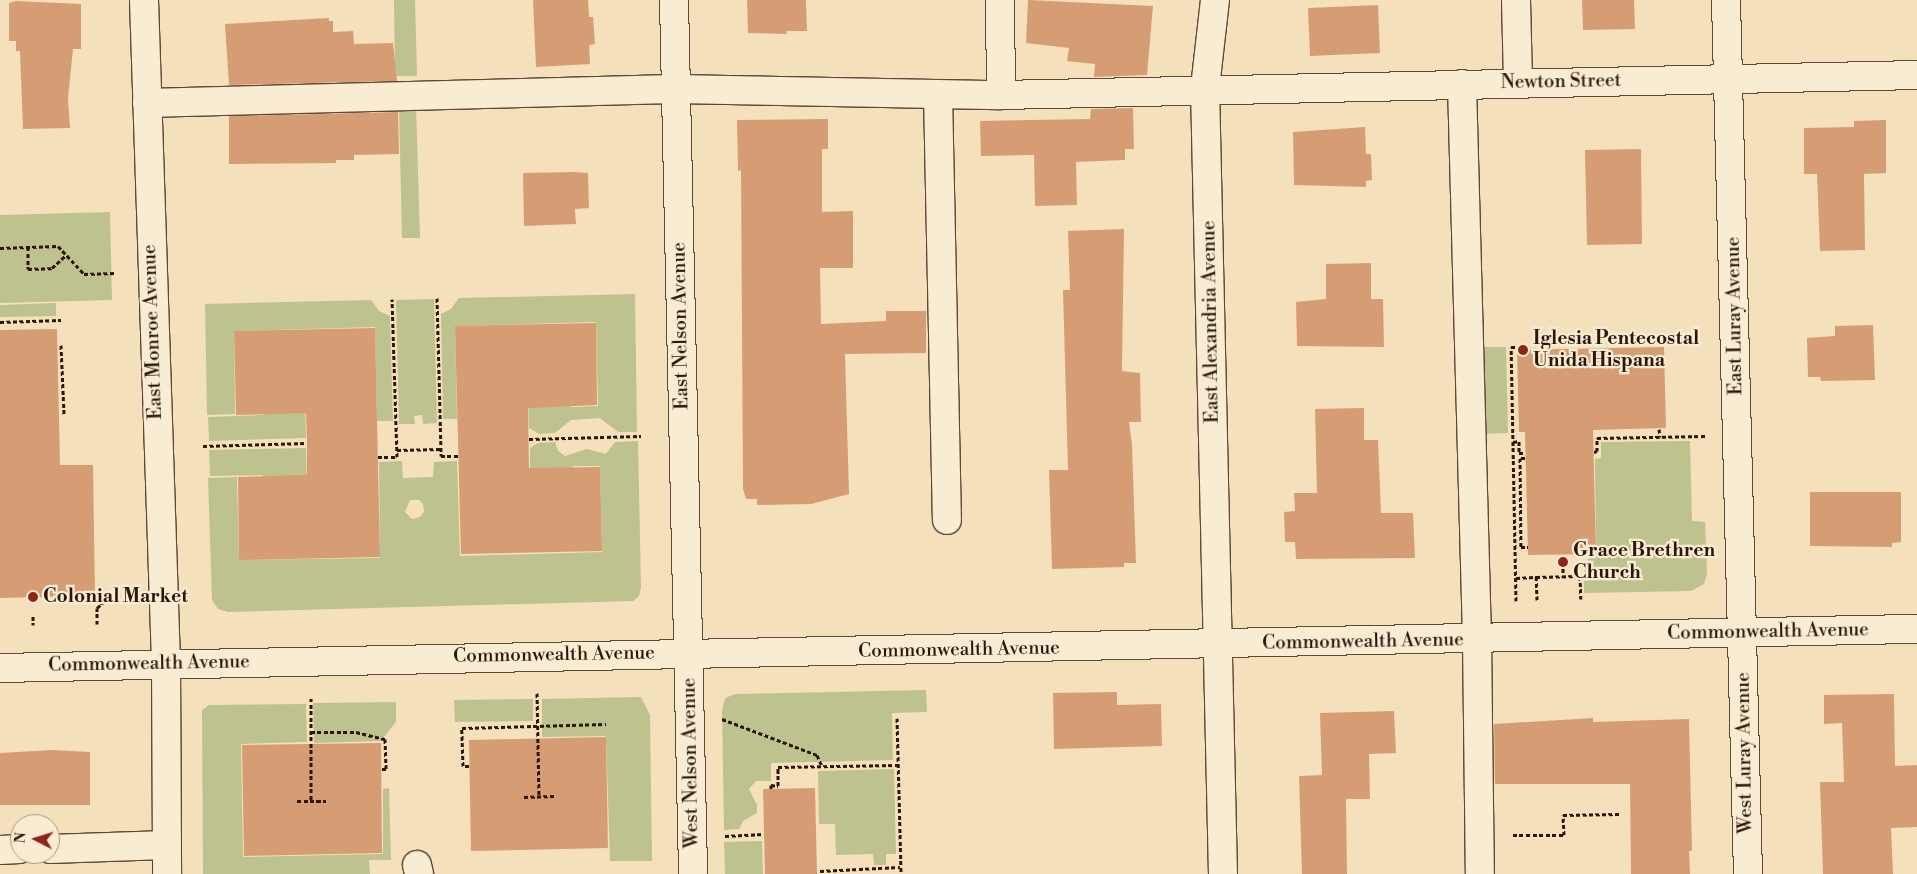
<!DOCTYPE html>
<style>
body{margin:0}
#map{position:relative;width:1917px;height:874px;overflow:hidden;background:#f4e1bb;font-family:"Libre Bodoni",serif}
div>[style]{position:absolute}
.green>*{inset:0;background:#bec28e}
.building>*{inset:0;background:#d69d74}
.path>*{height:3px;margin-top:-1.5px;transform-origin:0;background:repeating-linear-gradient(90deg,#2d1509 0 4px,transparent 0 6.5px)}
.roads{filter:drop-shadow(1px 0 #5f4836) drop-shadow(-1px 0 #5f4836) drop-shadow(0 1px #5f4836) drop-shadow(0 -1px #5f4836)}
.minor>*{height:28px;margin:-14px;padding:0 14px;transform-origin:14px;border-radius:14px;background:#f8ecd3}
.dots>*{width:14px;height:14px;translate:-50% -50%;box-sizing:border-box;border:2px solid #f8ecd3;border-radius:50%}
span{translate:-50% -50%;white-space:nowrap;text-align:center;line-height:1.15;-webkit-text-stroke:4.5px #f8ecd3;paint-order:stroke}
.street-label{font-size:19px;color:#2d1509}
.poi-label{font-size:19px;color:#2d1509;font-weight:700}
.left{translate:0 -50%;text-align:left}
.north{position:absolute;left:10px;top:814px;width:50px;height:50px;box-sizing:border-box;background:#f8ecd3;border:1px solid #a79682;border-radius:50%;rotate:275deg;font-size:14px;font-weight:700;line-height:20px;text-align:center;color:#2d1509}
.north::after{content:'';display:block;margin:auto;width:18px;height:22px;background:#8f2418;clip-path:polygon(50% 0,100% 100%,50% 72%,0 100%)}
</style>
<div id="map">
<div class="green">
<div style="clip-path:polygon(394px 0,415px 0,417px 76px,395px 76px)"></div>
<div style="clip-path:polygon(399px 106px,416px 106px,420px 238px,402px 238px)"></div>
<div style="clip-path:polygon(110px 212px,112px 300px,0 303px,0 215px)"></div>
<div style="clip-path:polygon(635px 294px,637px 432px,618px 432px,600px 418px,571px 420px,555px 433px,539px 434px,529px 428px,528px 395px,571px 394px,571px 407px,598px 406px,596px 322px,455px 326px,457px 419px,443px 419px,441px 314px,451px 309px,459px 298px)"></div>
<div style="clip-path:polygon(434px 299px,437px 423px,423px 424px,422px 415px,414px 416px,415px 424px,399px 424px,396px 300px)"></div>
<div style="clip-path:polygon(371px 300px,379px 311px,390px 316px,393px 421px,377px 421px,375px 327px,234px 331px,235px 414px,207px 415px,205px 304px)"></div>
<div style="clip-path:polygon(56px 303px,56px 316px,0 317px,0 305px)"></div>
<div style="clip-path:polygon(1480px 314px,1484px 314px,1484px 347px,1506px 347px,1508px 433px,1483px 434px)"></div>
<div style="clip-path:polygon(305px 402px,306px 438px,209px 441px,208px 417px,263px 415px,263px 403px)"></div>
<div style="clip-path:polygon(evenodd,638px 441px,641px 588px,639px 596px,633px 601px,228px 612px,218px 609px,212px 600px,208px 478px,237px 477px,239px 560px,380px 558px,379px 462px,402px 461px,403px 478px,433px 477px,434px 462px,457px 461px,460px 556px,602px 552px,600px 466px,573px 466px,573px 479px,530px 480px,530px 448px,538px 443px,555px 442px,558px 451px,565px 456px,587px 449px,606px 454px,615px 442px,638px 441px,410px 500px,419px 500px,423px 504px,424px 512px,420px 517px,412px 519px,405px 512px,410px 500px)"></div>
<div style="clip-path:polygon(1690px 441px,1692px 521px,1705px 522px,1707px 574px,1704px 584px,1691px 591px,1584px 593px,1584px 572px,1590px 554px,1596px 554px,1595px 459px,1601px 458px,1601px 442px)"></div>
<div style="clip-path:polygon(306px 448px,307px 488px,264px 489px,263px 475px,210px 476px,209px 450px)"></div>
<div style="clip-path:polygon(926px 690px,927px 712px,892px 713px,893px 760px,771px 763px,771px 781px,756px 781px,749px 789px,757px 805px,757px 813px,743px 821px,739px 829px,724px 830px,722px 710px,725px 698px,735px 694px)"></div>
<div style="clip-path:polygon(641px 697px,650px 715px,652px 861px,610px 861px,606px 736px,542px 737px,542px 699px)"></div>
<div style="clip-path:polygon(533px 699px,533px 721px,455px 722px,454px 700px)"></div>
<div style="clip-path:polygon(396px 702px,396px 722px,381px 741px,314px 743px,313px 703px)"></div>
<div style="clip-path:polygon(306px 704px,307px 742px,241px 744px,243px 857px,383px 854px,383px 789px,389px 788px,391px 860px,369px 860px,370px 874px,203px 874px,202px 710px,209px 705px)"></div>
<div style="clip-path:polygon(894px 769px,896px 854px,886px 854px,886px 865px,874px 865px,873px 854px,836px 855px,835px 824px,819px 824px,818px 771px)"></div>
<div style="clip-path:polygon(762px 841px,763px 874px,725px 874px,724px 842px)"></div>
</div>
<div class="building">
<div style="clip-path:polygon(533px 0,588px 0,589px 17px,593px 17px,595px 44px,589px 45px,590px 64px,536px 67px)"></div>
<div style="clip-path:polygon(747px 0,806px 0,807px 31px,786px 31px,787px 34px,748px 33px)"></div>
<div style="clip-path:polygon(1028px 0,1153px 6px,1147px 75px,1094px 77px,1095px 64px,1067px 61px,1069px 48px,1026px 43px)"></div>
<div style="clip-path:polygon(1582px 0,1634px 0,1635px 29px,1583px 30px)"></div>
<div style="clip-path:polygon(16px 1px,81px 4px,81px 49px,73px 49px,68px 98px,70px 128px,23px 129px,20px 51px,16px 51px,16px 41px,9px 41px,9px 3px)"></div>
<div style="clip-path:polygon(1378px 5px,1380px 53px,1310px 56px,1308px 8px)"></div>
<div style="clip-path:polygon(329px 18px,329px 21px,333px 21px,333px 32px,353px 31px,354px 44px,393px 43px,397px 81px,229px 85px,225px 24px)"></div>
<div style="clip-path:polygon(1133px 108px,1134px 149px,1125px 149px,1125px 160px,1076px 162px,1077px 205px,1035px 206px,1034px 155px,981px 156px,980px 121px,1090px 119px,1091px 109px)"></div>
<div style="clip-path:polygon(398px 112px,399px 154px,354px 155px,354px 160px,336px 160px,336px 163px,229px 164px,229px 116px)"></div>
<div style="clip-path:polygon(828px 119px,828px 149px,822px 149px,822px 212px,853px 211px,853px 268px,820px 268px,821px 324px,886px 321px,886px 311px,926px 311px,926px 353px,845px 354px,849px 494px,811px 504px,757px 505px,757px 499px,746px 499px,743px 489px,741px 170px,738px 171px,737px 120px)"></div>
<div style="clip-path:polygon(1886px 120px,1886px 173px,1864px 174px,1865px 250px,1820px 251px,1817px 174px,1804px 174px,1804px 128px,1854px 127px,1854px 121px)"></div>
<div style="clip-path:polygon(1365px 127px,1366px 154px,1371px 154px,1372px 180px,1366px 181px,1366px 187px,1294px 185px,1293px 132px)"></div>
<div style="clip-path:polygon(1641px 149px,1642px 244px,1587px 245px,1585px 150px)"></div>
<div style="clip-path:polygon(573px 172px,588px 173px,589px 208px,575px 209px,576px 224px,524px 226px,523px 173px)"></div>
<div style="clip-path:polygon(1124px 229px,1122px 371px,1140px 373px,1141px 422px,1129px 422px,1132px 445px,1136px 563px,1124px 563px,1124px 567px,1052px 569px,1049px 470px,1068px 470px,1063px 290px,1070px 290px,1068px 231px)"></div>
<div style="clip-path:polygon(1371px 263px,1371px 299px,1383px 299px,1384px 347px,1297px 346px,1296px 302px,1326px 299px,1326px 264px)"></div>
<div style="clip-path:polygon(596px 323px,597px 405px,528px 408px,529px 468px,600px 467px,602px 551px,461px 554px,455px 326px)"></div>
<div style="clip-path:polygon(1873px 325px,1875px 380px,1821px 381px,1820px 377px,1808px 377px,1807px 338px,1835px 336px,1835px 326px)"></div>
<div style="clip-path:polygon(375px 328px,380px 557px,239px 560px,238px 477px,307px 475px,307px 443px,306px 413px,236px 415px,234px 331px)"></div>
<div style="clip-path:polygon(57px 329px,60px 465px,93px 465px,95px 596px,0 598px,0 330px)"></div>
<div style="clip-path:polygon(1664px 347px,1666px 428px,1593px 430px,1596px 554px,1528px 555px,1525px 432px,1519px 432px,1517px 350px)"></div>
<div style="clip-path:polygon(1364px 408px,1364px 440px,1378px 440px,1381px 513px,1413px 513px,1415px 558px,1296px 559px,1295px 542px,1285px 542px,1284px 512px,1295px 511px,1294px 493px,1317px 493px,1315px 409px)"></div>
<div style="clip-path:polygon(1810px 492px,1901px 492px,1901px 542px,1892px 543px,1892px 547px,1810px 546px)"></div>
<div style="clip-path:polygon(1117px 692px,1117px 705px,1161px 704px,1162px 746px,1054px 749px,1053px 693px)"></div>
<div style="clip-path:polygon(1894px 694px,1895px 766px,1917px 765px,1917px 827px,1891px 828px,1893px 874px,1823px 874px,1820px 782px,1844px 782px,1842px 723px,1824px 724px,1824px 695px)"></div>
<div style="clip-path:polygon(1394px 711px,1396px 753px,1369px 754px,1370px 799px,1346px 799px,1347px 874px,1302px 874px,1299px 776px,1322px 775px,1320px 713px)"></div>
<div style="clip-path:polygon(1593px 718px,1593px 722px,1689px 719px,1692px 851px,1689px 851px,1690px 874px,1631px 874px,1630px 784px,1495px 784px,1494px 724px)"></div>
<div style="clip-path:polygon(606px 737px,608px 848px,471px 851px,469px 740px)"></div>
<div style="clip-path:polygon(381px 743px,382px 853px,244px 856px,242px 745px)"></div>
<div style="clip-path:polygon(53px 750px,90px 752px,90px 805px,0 805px,0 753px)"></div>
<div style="clip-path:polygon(815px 788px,817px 874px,765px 874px,763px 789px)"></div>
</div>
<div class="path">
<div style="left:28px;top:247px;width:22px;rotate:90deg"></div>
<div style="left:28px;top:269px;width:24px;rotate:-2deg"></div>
<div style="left:52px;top:268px;width:19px;rotate:-43deg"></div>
<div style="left:0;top:248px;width:58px;rotate:-2deg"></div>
<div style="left:58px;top:246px;width:38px;rotate:47deg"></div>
<div style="left:84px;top:274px;width:32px;rotate:-2deg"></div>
<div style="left:437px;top:298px;width:158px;rotate:88.5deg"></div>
<div style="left:441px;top:456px;width:18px"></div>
<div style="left:0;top:322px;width:61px;rotate:-1.9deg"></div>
<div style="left:61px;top:345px;width:70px;rotate:87.5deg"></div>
<div style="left:1659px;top:429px;width:8px;rotate:83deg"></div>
<div style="left:529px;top:439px;width:112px;rotate:-1.5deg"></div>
<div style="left:1513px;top:442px;width:6px;rotate:-9deg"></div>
<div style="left:1519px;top:441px;width:12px;rotate:90deg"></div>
<div style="left:1519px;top:453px;width:6px"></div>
<div style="left:203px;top:446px;width:104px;rotate:-1.7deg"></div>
<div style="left:397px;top:450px;width:44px;rotate:-1.3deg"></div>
<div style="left:1594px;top:452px;width:3px;rotate:-18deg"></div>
<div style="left:1597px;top:451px;width:13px;rotate:-90deg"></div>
<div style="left:1597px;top:438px;width:109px;rotate:-1.1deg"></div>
<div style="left:378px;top:457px;width:19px"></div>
<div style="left:397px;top:457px;width:158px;rotate:-91.8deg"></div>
<div style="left:1525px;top:458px;width:5px;rotate:180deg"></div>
<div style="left:1520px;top:458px;width:89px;rotate:89.4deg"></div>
<div style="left:1521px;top:547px;width:7px"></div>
<div style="left:1563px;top:562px;width:15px;rotate:90deg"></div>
<div style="left:1516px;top:578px;width:20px;rotate:-3deg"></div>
<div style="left:95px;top:596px;width:11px;rotate:49deg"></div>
<div style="left:1537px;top:600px;width:23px;rotate:-92deg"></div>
<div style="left:1536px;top:577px;width:44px;rotate:-1.3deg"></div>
<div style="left:1580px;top:576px;width:23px;rotate:88deg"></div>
<div style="left:1516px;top:601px;width:254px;rotate:-91.1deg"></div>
<div style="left:1511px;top:347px;width:12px"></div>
<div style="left:1523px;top:347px;width:3px;rotate:90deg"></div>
<div style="left:33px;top:616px;width:9px;rotate:90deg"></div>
<div style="left:97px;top:624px;width:16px;rotate:-90deg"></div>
<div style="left:97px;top:608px;width:13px;rotate:-42deg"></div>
<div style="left:107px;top:599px;width:11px"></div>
<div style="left:537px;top:693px;width:103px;rotate:88.9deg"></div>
<div style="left:311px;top:698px;width:103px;rotate:90deg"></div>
<div style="left:897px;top:718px;width:156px;rotate:88.5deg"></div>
<div style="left:722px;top:719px;width:102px;rotate:20.8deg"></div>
<div style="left:817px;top:755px;width:12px;rotate:66deg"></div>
<div style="left:311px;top:732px;width:45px"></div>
<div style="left:356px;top:732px;width:30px;rotate:14deg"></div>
<div style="left:385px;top:739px;width:30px;rotate:88deg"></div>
<div style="left:386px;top:769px;width:5px;rotate:180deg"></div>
<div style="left:469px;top:766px;width:6px;rotate:180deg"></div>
<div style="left:463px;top:766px;width:38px;rotate:-92deg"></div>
<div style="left:462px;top:728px;width:144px;rotate:-1.6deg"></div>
<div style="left:771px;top:789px;width:4px;rotate:-90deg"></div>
<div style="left:771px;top:785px;width:7px;rotate:8deg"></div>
<div style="left:778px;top:786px;width:19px;rotate:-90deg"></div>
<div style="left:778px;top:767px;width:120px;rotate:-1deg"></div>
<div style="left:524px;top:797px;width:30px;rotate:-2deg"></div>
<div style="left:297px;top:801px;width:29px"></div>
<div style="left:1513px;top:835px;width:51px"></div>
<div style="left:1564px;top:835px;width:20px;rotate:-93deg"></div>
<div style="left:1563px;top:815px;width:57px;rotate:-1deg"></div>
<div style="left:725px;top:836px;width:39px;rotate:-3deg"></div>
<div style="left:820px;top:871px;width:80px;rotate:-2.9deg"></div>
</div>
<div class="roads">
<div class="minor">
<div style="left:144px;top:0;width:663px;rotate:88.1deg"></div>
<div style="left:166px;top:663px;width:211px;rotate:89.7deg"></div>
<div style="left:674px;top:0;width:874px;rotate:88.75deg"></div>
<div style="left:1000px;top:0;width:95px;rotate:89.4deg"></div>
<div style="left:1215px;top:0;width:89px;rotate:96.5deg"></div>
<div style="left:1205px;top:88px;width:786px;rotate:88.69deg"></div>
<div style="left:1516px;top:0;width:83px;rotate:88.6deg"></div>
<div style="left:1726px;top:0;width:874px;rotate:88.56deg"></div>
<div style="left:1462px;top:84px;width:555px;rotate:88.45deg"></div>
<div style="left:1477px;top:639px;width:235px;rotate:89.3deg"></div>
<div style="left:938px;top:94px;width:426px;rotate:88.8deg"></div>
<div style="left:147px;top:103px;width:529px;rotate:-1.52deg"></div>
<div style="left:676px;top:89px;width:325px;rotate:1.1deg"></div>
<div style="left:1001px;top:95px;width:916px;rotate:-1.25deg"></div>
<div style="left:0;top:668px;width:1917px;rotate:-1.17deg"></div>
<div style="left:50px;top:849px;width:116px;rotate:-2deg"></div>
<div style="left:0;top:850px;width:20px;rotate:-3deg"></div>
<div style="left:417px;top:865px;width:9px;rotate:77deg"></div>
</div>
</div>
<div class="dots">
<div style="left:1523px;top:350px;background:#8f2418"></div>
<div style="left:1563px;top:562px;background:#8f2418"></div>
<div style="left:33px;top:597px;background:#8f2418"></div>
</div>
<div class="street-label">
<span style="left:1561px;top:82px;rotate:-1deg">Newton Street</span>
<span style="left:1735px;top:316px;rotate:-91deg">East Luray Avenue</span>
<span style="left:1211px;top:322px;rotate:-91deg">East Alexandria Avenue</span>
<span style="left:681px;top:326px;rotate:-91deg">East Nelson Avenue</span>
<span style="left:153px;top:332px;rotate:-92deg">East Monroe Avenue</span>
<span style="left:1768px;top:632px;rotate:-1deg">Commonwealth Avenue</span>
<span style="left:1363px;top:642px;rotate:-1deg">Commonwealth Avenue</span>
<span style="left:959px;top:650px;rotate:-1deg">Commonwealth Avenue</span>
<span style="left:554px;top:655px;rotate:-1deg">Commonwealth Avenue</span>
<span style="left:149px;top:664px;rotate:-1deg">Commonwealth Avenue</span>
<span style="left:1745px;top:753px;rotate:-91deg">West Luray Avenue</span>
<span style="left:691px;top:763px;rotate:-91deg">West Nelson Avenue</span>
</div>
<div class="poi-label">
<span class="left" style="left:1533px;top:350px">Iglesia Pentecostal<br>Unida Hispana</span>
<span class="left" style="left:1573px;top:562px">Grace Brethren<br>Church</span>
<span class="left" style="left:43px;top:597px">Colonial Market</span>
</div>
<div class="north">N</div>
</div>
